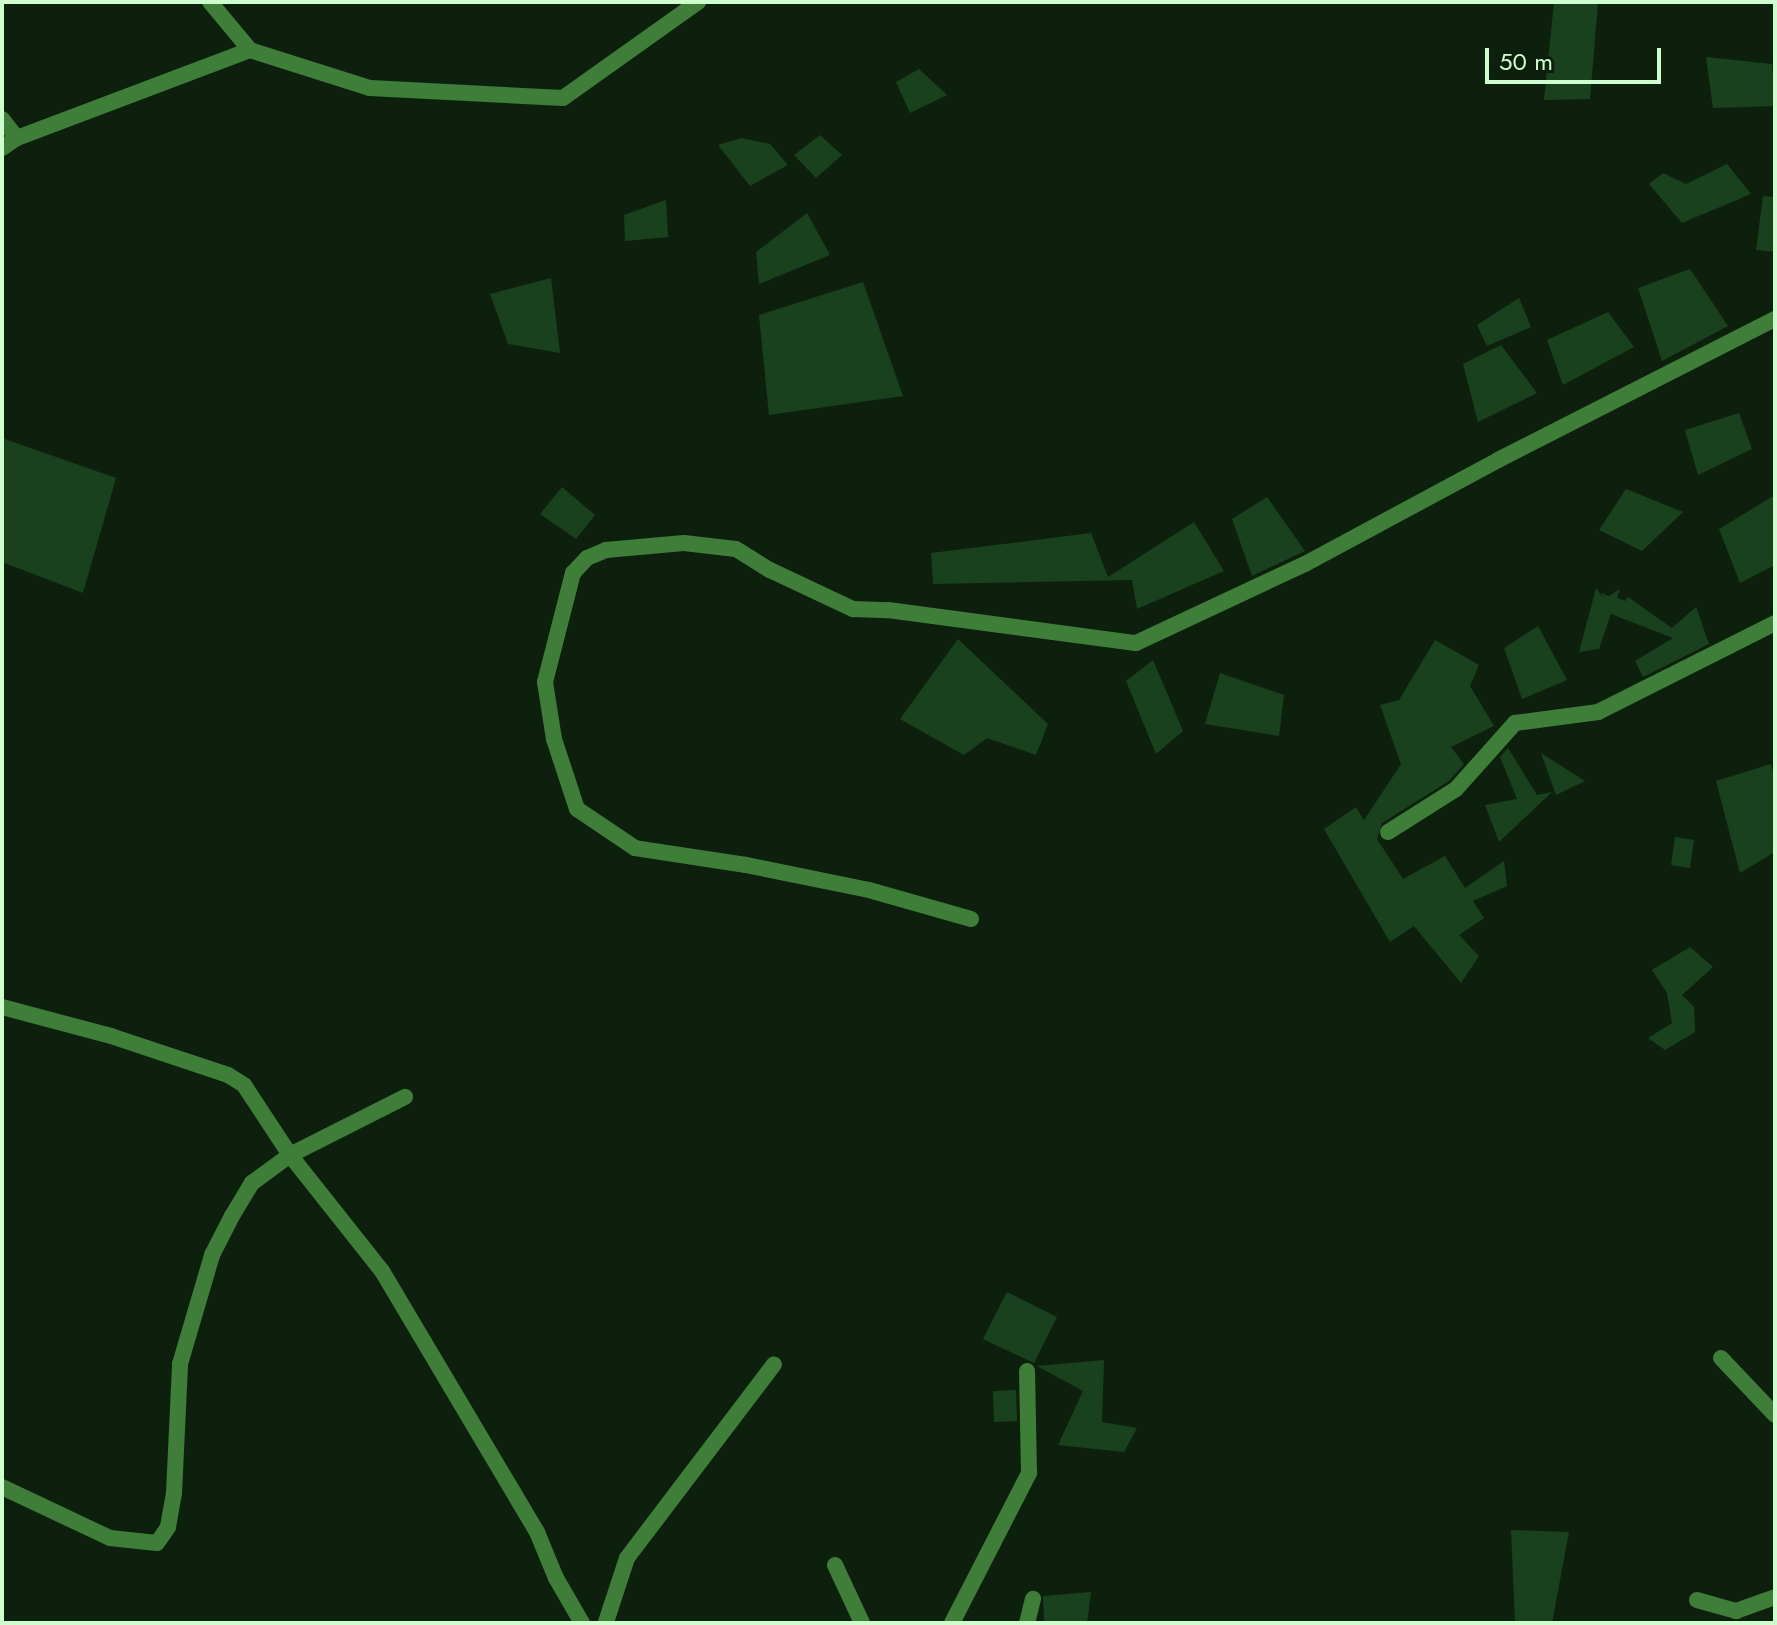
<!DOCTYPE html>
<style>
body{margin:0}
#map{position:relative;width:1777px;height:1625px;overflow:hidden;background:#0d200e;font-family:Jost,sans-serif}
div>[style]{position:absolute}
.building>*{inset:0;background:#1a411d}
.minor>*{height:16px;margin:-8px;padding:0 8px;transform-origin:8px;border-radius:8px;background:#3f7e39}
span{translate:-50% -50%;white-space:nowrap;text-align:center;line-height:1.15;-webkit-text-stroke:8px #0d200e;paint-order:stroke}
.frame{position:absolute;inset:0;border:4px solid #cefece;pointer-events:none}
.scale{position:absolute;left:1485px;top:48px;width:176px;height:36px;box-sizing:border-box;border:4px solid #cefece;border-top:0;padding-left:10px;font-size:24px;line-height:28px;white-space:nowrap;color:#cefece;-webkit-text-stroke:6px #0d200e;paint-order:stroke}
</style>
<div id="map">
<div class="building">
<div style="clip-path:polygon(1554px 2px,1598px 2px,1590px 99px,1544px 100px)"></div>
<div style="clip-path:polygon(1706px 57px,1772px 64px,1775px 106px,1713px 108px)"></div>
<div style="clip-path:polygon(919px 69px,947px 95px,910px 113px,896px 82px)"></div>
<div style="clip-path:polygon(820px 135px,842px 155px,816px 178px,794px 155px)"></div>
<div style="clip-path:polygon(741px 138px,770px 144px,788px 165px,750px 186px,718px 145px)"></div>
<div style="clip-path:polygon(1727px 164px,1751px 194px,1682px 223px,1649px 184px,1663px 173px,1686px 184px)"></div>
<div style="clip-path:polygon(1763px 196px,1775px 197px,1775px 252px,1756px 250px)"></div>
<div style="clip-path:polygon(666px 200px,668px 237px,625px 241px,624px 215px)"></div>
<div style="clip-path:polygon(807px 213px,830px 255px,759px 284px,756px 252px)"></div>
<div style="clip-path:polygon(1690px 269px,1728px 326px,1662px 361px,1638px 288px)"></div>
<div style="clip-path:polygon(551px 278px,560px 353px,508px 344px,490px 294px)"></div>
<div style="clip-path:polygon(863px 282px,903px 396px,769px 415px,759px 315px)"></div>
<div style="clip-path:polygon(1519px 298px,1531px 327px,1487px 346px,1477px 325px)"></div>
<div style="clip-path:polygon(1608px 312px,1634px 347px,1563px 385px,1547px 340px)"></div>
<div style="clip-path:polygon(1501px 345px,1537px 393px,1478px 422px,1463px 364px)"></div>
<div style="clip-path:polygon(1739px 413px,1752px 449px,1698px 475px,1685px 430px)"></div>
<div style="clip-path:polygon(2px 438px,116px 478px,83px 593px,2px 562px)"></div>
<div style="clip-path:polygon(562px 487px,595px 515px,576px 539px,540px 514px)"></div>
<div style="clip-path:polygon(1626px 489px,1683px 512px,1642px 551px,1599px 530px)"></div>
<div style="clip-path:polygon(1775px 495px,1775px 565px,1740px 583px,1719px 529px)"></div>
<div style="clip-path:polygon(1267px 497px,1305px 551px,1252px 576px,1232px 519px)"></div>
<div style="clip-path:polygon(1194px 522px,1224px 571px,1137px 609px,1132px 580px,933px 584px,931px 553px,1091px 533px,1108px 577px)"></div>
<div style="clip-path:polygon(1596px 588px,1603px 598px,1601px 593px,1609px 596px,1620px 589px,1617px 598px,1625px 601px,1628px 597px,1672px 628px,1696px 607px,1709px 644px,1643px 677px,1635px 661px,1673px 638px,1611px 614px,1599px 649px,1579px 652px)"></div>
<div style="clip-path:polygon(1538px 626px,1567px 680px,1522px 699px,1504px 648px)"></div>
<div style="clip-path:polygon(958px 639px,1048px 724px,1036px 755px,987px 738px,964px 755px,900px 719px)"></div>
<div style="clip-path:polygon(1435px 640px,1479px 665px,1470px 686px,1494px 726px,1451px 747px,1464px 764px,1449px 781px,1382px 823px,1377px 839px,1403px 879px,1445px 856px,1465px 888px,1504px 861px,1507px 886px,1473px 901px,1484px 918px,1459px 935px,1479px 956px,1461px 983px,1414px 926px,1390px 942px,1324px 829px,1356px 807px,1364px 820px,1401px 764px,1380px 705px,1399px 700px)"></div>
<div style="clip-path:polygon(1153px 660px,1183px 731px,1156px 754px,1126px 681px)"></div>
<div style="clip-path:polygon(1220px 673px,1284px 695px,1279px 736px,1205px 724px)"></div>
<div style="clip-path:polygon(1508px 748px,1537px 795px,1552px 792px,1499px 842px,1485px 805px,1517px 799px,1500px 757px)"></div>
<div style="clip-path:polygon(1541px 753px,1585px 781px,1556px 795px)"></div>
<div style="clip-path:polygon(1771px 764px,1775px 783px,1775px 852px,1740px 873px,1716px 781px)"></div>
<div style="clip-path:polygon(1675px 837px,1694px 840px,1690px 868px,1671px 865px)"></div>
<div style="clip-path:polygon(1690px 947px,1713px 967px,1682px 995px,1694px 1007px,1695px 1032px,1665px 1050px,1648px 1038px,1672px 1023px,1667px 993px,1652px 970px)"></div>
<div style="clip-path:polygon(1007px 1292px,1057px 1317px,1034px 1363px,983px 1339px)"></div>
<div style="clip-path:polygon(1104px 1360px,1102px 1422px,1137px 1428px,1124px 1452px,1058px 1445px,1083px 1391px,1037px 1366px)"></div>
<div style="clip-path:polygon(1016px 1390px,1017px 1421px,994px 1422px,993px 1391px)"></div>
<div style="clip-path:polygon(1511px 1530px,1569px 1532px,1552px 1623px,1515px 1623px)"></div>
<div style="clip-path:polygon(1091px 1592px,1087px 1623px,1044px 1623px,1043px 1596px)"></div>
</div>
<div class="minor">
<div style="left:210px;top:2px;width:62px;rotate:50.2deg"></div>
<div style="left:250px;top:50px;width:126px;rotate:17.6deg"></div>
<div style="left:370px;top:88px;width:193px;rotate:3deg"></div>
<div style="left:563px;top:98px;width:166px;rotate:-35.4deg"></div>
<div style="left:2px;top:119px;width:24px;rotate:52deg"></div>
<div style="left:2px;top:148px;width:18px;rotate:-34deg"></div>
<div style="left:17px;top:138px;width:249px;rotate:-20.7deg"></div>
<div style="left:1388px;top:832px;width:80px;rotate:-32.3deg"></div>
<div style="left:1456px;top:789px;width:89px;rotate:-48.2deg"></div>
<div style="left:1515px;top:723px;width:84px;rotate:-7.5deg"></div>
<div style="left:1598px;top:712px;width:198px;rotate:-26.7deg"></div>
<div style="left:971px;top:919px;width:106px;rotate:-164.1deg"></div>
<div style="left:869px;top:890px;width:126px;rotate:-168.5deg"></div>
<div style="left:746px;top:865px;width:112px;rotate:-171.3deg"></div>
<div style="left:635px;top:848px;width:70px;rotate:-146.1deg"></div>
<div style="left:577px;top:809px;width:74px;rotate:-108.2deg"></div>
<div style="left:554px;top:739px;width:58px;rotate:-99deg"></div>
<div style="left:545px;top:682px;width:113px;rotate:-75.6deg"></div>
<div style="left:573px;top:573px;width:21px;rotate:-47deg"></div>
<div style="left:587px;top:558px;width:21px;rotate:-23deg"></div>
<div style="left:606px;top:550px;width:78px;rotate:-5.1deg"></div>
<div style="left:684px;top:543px;width:52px;rotate:6.6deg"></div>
<div style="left:736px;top:549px;width:40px;rotate:32deg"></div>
<div style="left:770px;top:570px;width:92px;rotate:25.2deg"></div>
<div style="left:853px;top:609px;width:35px;rotate:2deg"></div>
<div style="left:888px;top:610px;width:250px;rotate:7.6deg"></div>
<div style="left:1136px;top:643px;width:187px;rotate:-25.1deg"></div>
<div style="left:1305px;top:564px;width:219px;rotate:-28.3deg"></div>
<div style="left:1498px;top:460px;width:311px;rotate:-27deg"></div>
<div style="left:2px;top:1007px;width:113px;rotate:14.9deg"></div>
<div style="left:111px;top:1036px;width:123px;rotate:18.4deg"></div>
<div style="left:228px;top:1075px;width:19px;rotate:32deg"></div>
<div style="left:244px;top:1085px;width:84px;rotate:56.7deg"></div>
<div style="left:290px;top:1155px;width:148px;rotate:51.6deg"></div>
<div style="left:382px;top:1271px;width:304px;rotate:59.3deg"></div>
<div style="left:537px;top:1532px;width:50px;rotate:67.6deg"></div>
<div style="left:556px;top:1578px;width:52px;rotate:60deg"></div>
<div style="left:1721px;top:1358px;width:79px;rotate:46.5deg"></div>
<div style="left:2px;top:1487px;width:119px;rotate:25.3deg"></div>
<div style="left:110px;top:1538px;width:47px;rotate:6.1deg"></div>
<div style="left:157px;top:1543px;width:19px;rotate:-55deg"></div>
<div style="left:168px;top:1527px;width:35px;rotate:-80deg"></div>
<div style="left:174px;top:1493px;width:129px;rotate:-87.3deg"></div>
<div style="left:180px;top:1364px;width:114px;rotate:-73.6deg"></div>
<div style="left:212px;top:1255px;width:44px;rotate:-62.9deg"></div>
<div style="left:232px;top:1216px;width:39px;rotate:-59deg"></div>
<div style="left:252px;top:1183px;width:47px;rotate:-36.4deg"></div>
<div style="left:290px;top:1155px;width:129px;rotate:-26.8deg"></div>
<div style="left:835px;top:1565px;width:64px;rotate:65deg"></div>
<div style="left:1697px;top:1600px;width:41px;rotate:15.8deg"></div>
<div style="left:1736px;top:1611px;width:41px;rotate:-19.7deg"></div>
<div style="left:606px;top:1622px;width:67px;rotate:-71.8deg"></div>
<div style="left:627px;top:1558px;width:243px;rotate:-52.8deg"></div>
<div style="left:952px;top:1623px;width:169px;rotate:-62.8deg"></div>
<div style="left:1029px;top:1473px;width:102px;rotate:-91.1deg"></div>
<div style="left:1027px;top:1623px;width:25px;rotate:-76deg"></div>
</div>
<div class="frame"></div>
<div class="scale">50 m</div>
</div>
